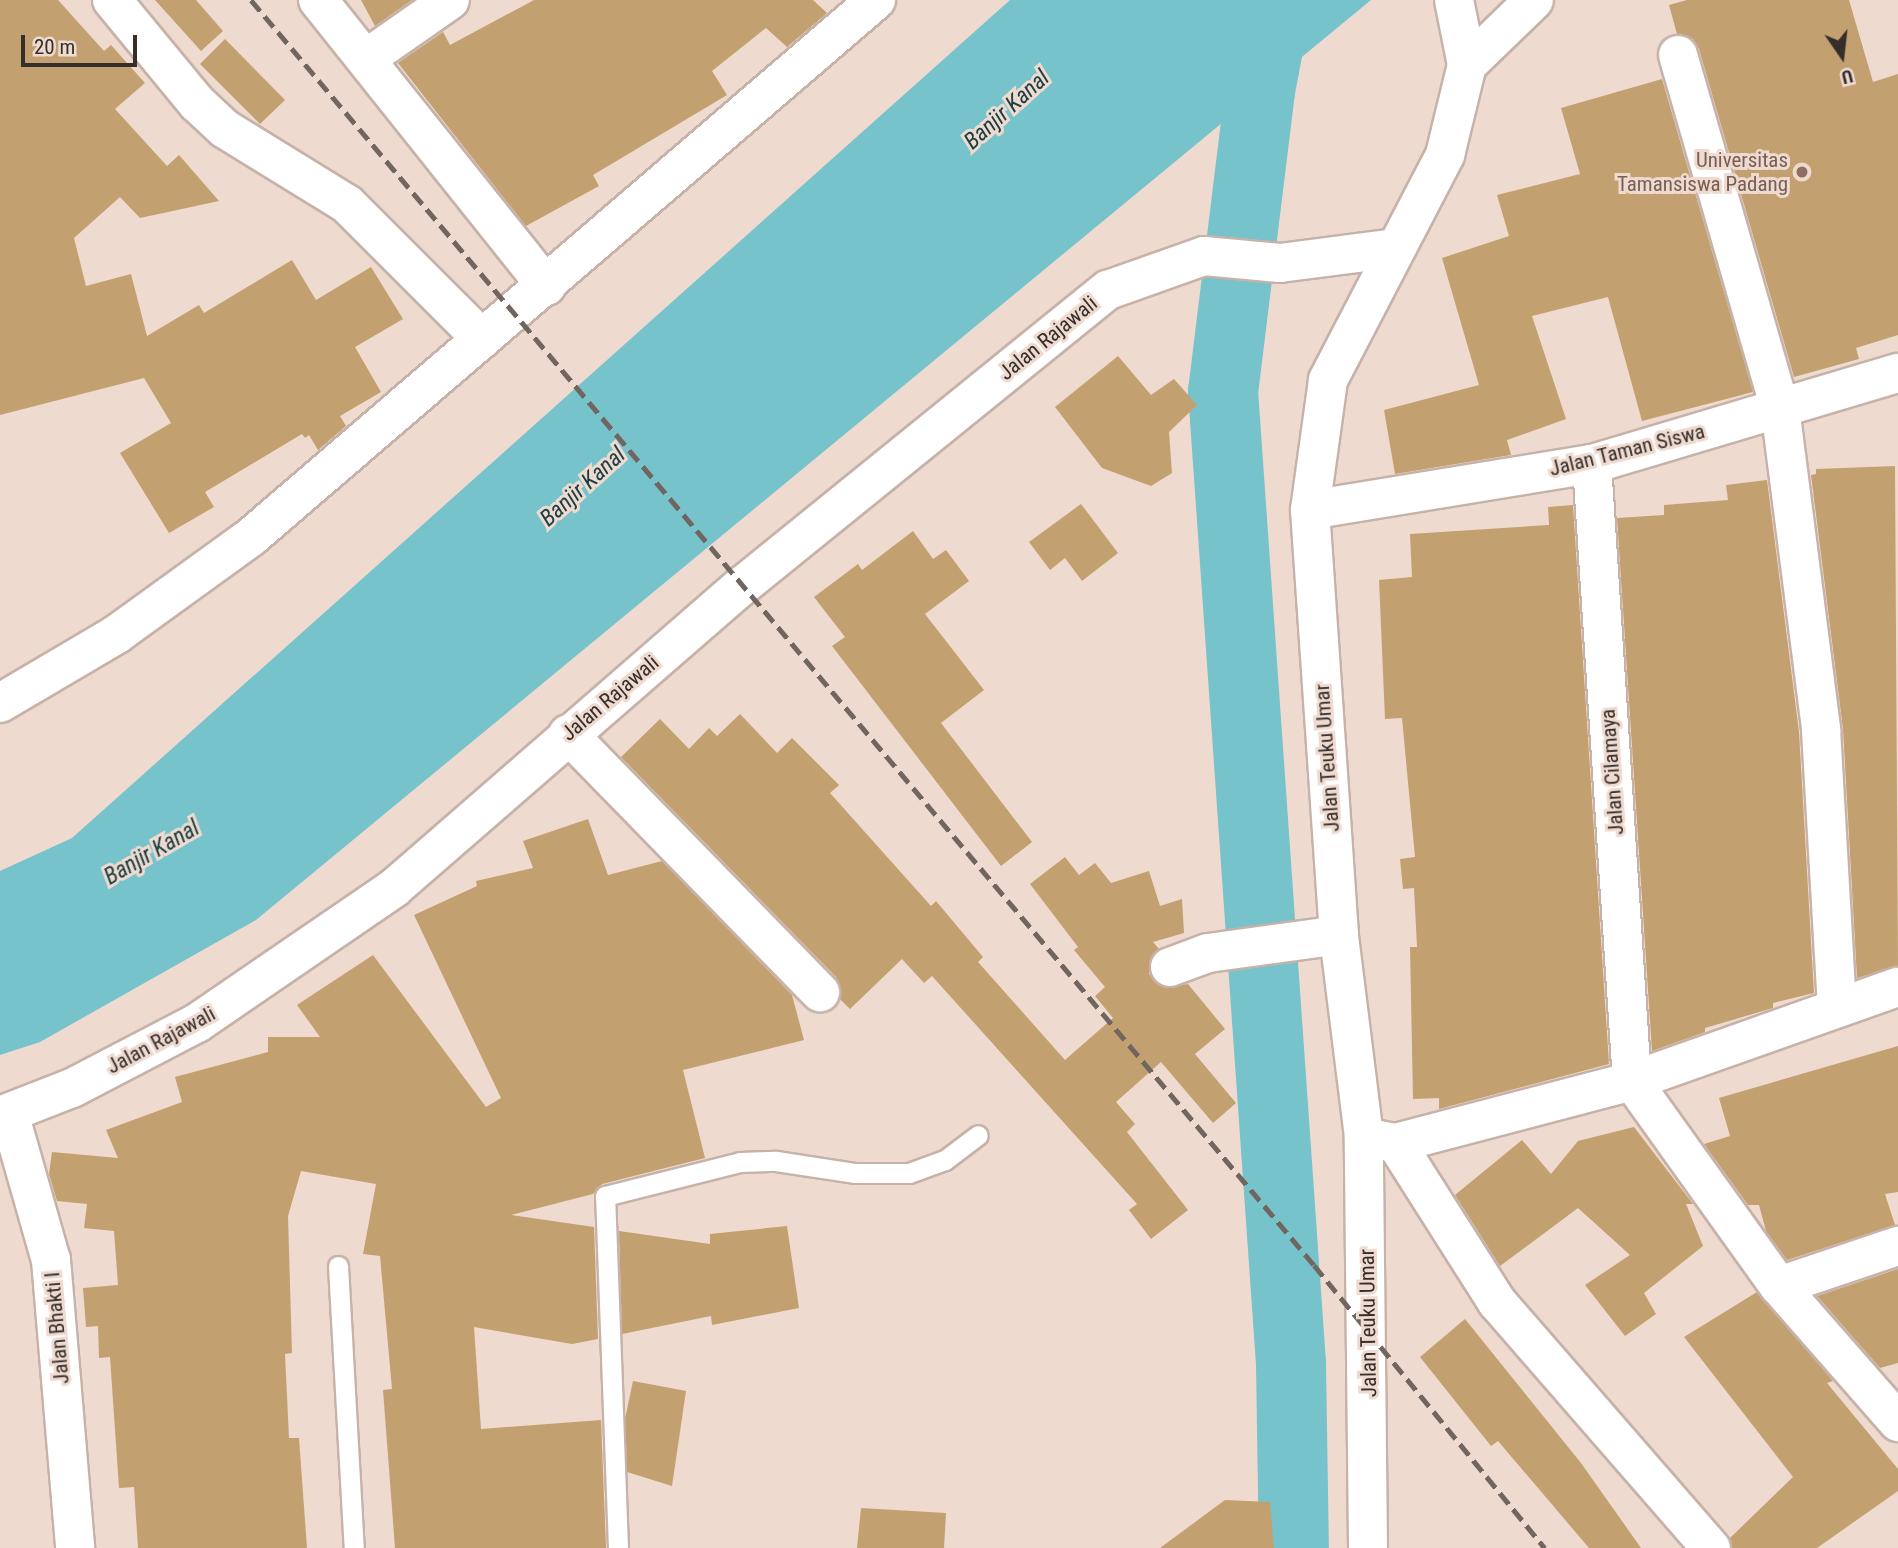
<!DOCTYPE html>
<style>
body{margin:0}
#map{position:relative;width:1898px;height:1548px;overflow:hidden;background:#efdad0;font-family:"Roboto Condensed",sans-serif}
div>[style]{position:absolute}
.water>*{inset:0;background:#76c3cc}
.river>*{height:70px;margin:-35px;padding:0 35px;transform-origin:35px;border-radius:35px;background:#76c3cc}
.building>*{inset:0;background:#c3a06f}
.roads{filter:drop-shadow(2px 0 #c6b2a8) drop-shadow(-2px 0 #c6b2a8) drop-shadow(0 2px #c6b2a8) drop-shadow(0 -2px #c6b2a8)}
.service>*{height:19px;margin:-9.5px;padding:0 9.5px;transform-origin:9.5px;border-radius:9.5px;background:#fff}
.minor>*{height:38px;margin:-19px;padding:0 19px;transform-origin:19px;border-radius:19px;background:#fff}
.tertiary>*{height:38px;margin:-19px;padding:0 19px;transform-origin:19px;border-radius:19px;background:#fff}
.secondary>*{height:38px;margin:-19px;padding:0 19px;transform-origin:19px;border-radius:19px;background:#fff}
.rail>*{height:5px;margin-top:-2.5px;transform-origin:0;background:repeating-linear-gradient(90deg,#71655f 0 14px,transparent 0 21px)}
.dots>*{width:19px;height:19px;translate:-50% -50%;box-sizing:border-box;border:4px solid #efdad0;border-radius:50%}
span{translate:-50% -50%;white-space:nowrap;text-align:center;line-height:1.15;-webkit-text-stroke:6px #efdad0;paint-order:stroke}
.education-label{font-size:21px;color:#785e54}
.right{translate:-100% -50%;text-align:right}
.street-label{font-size:21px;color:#362e2a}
.water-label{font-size:23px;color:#1b4044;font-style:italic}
.north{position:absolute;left:1807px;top:21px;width:70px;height:70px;-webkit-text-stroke:5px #efdad0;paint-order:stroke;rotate:166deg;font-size:19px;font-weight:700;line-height:28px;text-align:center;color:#362e2a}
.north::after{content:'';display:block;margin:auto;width:24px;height:32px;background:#362e2a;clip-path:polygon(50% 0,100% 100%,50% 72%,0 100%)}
.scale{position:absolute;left:21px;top:35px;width:116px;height:32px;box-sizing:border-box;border:4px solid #362e2a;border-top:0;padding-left:9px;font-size:21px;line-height:24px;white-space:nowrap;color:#362e2a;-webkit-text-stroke:5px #efdad0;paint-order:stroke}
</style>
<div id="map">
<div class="water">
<div style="clip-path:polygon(1010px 0,1371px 0,256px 920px,40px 1042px,0 1055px,0 871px,72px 838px)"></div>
</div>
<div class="river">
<div style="left:1277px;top:0;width:93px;rotate:100.6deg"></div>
<div style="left:1260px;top:91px;width:302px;rotate:97deg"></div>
<div style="left:1223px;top:391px;width:975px;rotate:86deg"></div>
<div style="left:1291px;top:1364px;width:184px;rotate:89.1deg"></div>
</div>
<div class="building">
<div style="clip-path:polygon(0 0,58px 0,104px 51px,111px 45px,145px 83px,115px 109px,167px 166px,179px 155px,219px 201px,140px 218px,120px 197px,74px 238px,86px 286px,131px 274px,147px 336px,199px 305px,204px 313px,292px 260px,316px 300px,371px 267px,403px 319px,355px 347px,381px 392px,340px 416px,346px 426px,318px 450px,309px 435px,305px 438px,302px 434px,205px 492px,214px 507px,169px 533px,120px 453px,171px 423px,144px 378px,0 415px)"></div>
<div style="clip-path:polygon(155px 0,196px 0,223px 31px,201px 51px)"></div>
<div style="clip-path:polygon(361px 0,412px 0,375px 26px)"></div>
<div style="clip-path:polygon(534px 0,813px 0,827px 13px,787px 47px,766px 28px,712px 71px,727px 95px,593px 175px,599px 186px,526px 226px,398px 63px,443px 32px,450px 45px)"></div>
<div style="clip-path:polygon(1687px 0,1849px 0,1873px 82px,1898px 74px,1898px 335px,1856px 348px,1859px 359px,1794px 377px,1699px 49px,1693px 39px,1677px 34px,1669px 5px)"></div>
<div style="clip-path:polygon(225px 39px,285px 100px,260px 124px,200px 64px)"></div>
<div style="clip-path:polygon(1662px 79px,1753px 392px,1642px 421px,1608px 297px,1532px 316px,1566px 419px,1507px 440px,1511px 455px,1395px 474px,1384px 410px,1479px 385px,1442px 258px,1509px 236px,1497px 195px,1580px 174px,1561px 108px)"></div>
<div style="clip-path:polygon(1118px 356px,1151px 395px,1174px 379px,1197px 405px,1169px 432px,1172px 473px,1151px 486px,1102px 468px,1055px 407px)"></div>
<div style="clip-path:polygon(1895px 466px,1898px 966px,1857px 978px,1843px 729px,1811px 475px,1816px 474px,1816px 469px)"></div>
<div style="clip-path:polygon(1767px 480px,1799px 732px,1814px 993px,1773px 1003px,1773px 1008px,1705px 1028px,1705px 1032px,1652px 1051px,1617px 518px,1664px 515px,1664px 505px,1728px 500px,1726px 485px)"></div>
<div style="clip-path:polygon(1081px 504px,1118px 553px,1082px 581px,1065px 558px,1050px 570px,1029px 542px)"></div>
<div style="clip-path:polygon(1573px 505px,1609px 1064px,1439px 1109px,1439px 1098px,1413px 1099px,1410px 947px,1417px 947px,1414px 888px,1403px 889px,1400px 859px,1415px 857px,1402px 718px,1385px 719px,1379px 580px,1412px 577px,1410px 534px,1549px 525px,1548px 507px)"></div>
<div style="clip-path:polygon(913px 531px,933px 559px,946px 550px,969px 581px,925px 614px,984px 690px,941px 723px,1032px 842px,1001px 866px,832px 646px,845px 637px,814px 597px,858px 564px,862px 570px)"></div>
<div style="clip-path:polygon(740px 714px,777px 753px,792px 738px,839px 785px,830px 793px,931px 906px,936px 901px,983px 957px,978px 962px,1065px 1060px,1113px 1018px,1095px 996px,1105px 987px,1074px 950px,1078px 947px,1030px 884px,1065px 857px,1079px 875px,1095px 863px,1111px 883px,1149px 871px,1160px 906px,1182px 899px,1184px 933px,1153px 942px,1159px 949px,1149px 963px,1149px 974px,1166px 988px,1188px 984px,1225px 1029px,1195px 1054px,1236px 1103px,1213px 1123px,1161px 1062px,1116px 1102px,1135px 1124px,1127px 1132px,1188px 1210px,1151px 1239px,1129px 1210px,1137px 1204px,932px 976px,924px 983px,902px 959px,850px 1009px,840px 999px,836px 977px,621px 757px,660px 719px,689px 749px,709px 728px,717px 736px)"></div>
<div style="clip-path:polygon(588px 819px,608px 875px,662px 861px,792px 995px,804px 1040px,683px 1070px,705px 1158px,602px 1184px,593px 1194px,511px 1215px,594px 1227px,598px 1339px,572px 1344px,474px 1327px,481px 1429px,601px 1420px,606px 1548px,395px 1548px,383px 1390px,392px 1389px,380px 1256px,363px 1254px,376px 1184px,301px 1171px,288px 1216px,292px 1353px,285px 1354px,289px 1438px,299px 1438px,307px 1548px,138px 1548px,134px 1487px,119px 1488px,110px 1357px,99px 1358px,98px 1326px,86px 1327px,83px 1288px,118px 1285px,114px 1231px,84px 1228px,87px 1204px,57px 1201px,49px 1174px,52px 1152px,118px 1158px,106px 1130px,182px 1102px,175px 1077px,268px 1052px,268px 1037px,320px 1037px,297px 1005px,373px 955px,486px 1107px,501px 1098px,414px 915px,477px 886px,476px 881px,533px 868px,523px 841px)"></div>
<div style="clip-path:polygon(1898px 1046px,1898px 1192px,1885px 1194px,1895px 1225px,1787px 1260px,1766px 1231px,1759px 1205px,1748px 1205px,1704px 1144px,1730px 1136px,1719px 1098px)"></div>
<div style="clip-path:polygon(1634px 1127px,1693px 1204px,1686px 1204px,1703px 1246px,1644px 1293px,1656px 1314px,1625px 1336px,1585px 1285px,1630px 1255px,1578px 1208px,1500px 1266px,1455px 1195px,1522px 1140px,1551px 1174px,1578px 1141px)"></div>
<div style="clip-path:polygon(787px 1226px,799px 1308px,712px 1325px,711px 1316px,622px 1334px,619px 1231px,710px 1244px,710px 1234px)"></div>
<div style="clip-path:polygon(1898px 1269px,1898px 1363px,1880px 1368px,1817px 1296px)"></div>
<div style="clip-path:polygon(1757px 1292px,1833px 1381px,1827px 1383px,1898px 1469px,1898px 1491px,1817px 1548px,1732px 1548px,1730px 1538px,1793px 1477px,1684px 1337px)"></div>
<div style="clip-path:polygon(1465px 1319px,1581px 1463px,1641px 1548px,1589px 1548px,1498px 1441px,1491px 1446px,1420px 1357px)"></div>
<div style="clip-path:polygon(633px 1381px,686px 1391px,672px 1486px,627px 1472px,625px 1419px)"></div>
<div style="clip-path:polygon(1225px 1500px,1270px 1502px,1274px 1548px,1160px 1548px)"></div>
<div style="clip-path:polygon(861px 1508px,946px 1513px,944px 1548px,857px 1548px)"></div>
</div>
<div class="roads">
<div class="service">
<div style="left:338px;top:1266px;width:282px;rotate:86.8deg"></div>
<div style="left:618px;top:1548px;width:352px;rotate:-92.1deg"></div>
<div style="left:605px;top:1196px;width:139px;rotate:-14.1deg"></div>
<div style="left:740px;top:1162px;width:36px;rotate:-2deg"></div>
<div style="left:776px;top:1161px;width:79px;rotate:8.7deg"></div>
<div style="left:854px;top:1173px;width:55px"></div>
<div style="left:909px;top:1173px;width:38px;rotate:-20deg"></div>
<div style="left:945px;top:1160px;width:41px;rotate:-37.1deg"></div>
</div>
<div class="minor">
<div style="left:112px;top:0;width:134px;rotate:50.5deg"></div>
<div style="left:197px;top:103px;width:38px;rotate:43deg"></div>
<div style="left:225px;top:129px;width:143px;rotate:31.6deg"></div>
<div style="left:347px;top:204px;width:191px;rotate:45deg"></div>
<div style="left:318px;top:0;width:366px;rotate:51.4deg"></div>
<div style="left:1678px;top:55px;width:367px;rotate:73.9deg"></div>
<div style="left:1780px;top:408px;width:325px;rotate:82.7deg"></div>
<div style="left:1821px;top:730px;width:278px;rotate:86.7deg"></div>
<div style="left:367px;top:58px;width:101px;rotate:-34.9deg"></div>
<div style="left:1467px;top:65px;width:93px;rotate:-44.1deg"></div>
<div style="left:1592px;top:464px;width:618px;rotate:86.29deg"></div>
<div style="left:1632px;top:1081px;width:252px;rotate:54.4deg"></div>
<div style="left:1779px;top:1286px;width:181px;rotate:48.8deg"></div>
<div style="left:1310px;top:510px;width:286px;rotate:-9.3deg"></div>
<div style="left:1592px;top:464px;width:319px;rotate:-16.6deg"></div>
<div style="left:568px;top:734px;width:361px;rotate:45.7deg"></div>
<div style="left:1170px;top:967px;width:40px;rotate:-20.2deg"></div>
<div style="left:1208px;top:953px;width:132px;rotate:-7.8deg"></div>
<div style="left:9px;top:1113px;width:153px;rotate:74.1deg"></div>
<div style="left:51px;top:1260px;width:289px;rotate:85.2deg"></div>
<div style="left:1364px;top:1137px;width:33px;rotate:11deg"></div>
<div style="left:1396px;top:1143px;width:244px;rotate:-14.7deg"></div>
<div style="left:1632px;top:1081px;width:282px;rotate:-19.5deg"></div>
<div style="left:1396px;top:1143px;width:188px;rotate:57.6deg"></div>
<div style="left:1497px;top:1302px;width:326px;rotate:49deg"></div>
<div style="left:1779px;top:1286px;width:126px;rotate:-18.6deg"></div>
</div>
<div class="tertiary">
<div style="left:0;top:703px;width:136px;rotate:-30.5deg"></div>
<div style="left:117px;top:634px;width:165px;rotate:-35.9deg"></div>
<div style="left:251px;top:537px;width:824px;rotate:-40.67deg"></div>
<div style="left:0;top:1116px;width:77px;rotate:-21.3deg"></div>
<div style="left:72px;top:1088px;width:141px;rotate:-27.5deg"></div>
<div style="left:197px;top:1023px;width:239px;rotate:-34.4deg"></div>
<div style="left:394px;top:888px;width:461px;rotate:-41deg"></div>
<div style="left:742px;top:586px;width:471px;rotate:-39deg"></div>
<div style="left:1108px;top:290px;width:102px;rotate:-19.5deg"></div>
<div style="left:1204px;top:256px;width:76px;rotate:5.3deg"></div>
<div style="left:1280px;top:263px;width:116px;rotate:-7.4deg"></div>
</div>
<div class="secondary">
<div style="left:1368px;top:1548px;width:411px;rotate:-90.6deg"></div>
<div style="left:1364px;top:1137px;width:204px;rotate:-97.1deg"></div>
<div style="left:1339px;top:935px;width:426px;rotate:-93.9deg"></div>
<div style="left:1310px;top:510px;width:131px;rotate:-82.1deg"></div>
<div style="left:1328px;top:380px;width:254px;rotate:-62.5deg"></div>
<div style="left:1445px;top:155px;width:93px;rotate:-76.3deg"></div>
<div style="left:1467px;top:65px;width:66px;rotate:-101.3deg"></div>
</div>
</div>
<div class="rail">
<div style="left:251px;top:0;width:1652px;rotate:49.96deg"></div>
<div style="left:1314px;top:1265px;width:365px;rotate:50.8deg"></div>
</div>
<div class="dots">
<div style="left:1802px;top:172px;background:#8d6e63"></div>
</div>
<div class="education-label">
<span class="right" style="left:1788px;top:172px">Universitas<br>Tamansiswa Padang</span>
</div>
<div class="street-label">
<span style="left:1048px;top:338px;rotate:-39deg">Jalan Rajawali</span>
<span style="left:1627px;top:450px;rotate:-14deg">Jalan Taman Siswa</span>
<span style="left:610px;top:698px;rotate:-40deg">Jalan Rajawali</span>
<span style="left:1327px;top:758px;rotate:-94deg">Jalan Teuku Umar</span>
<span style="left:1612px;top:772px;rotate:-94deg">Jalan Cilamaya</span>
<span style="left:161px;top:1040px;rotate:-28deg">Jalan Rajawali</span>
<span style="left:1368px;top:1323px;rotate:-91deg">Jalan Teuku Umar</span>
<span style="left:57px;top:1328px;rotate:-95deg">Jalan Bhakti I</span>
</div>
<div class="water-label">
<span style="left:1007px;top:110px;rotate:-42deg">Banjir Kanal</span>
<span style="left:583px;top:487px;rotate:-42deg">Banjir Kanal</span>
<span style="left:152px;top:853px;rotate:-30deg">Banjir Kanal</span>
</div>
<div class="north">U</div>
<div class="scale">20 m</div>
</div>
